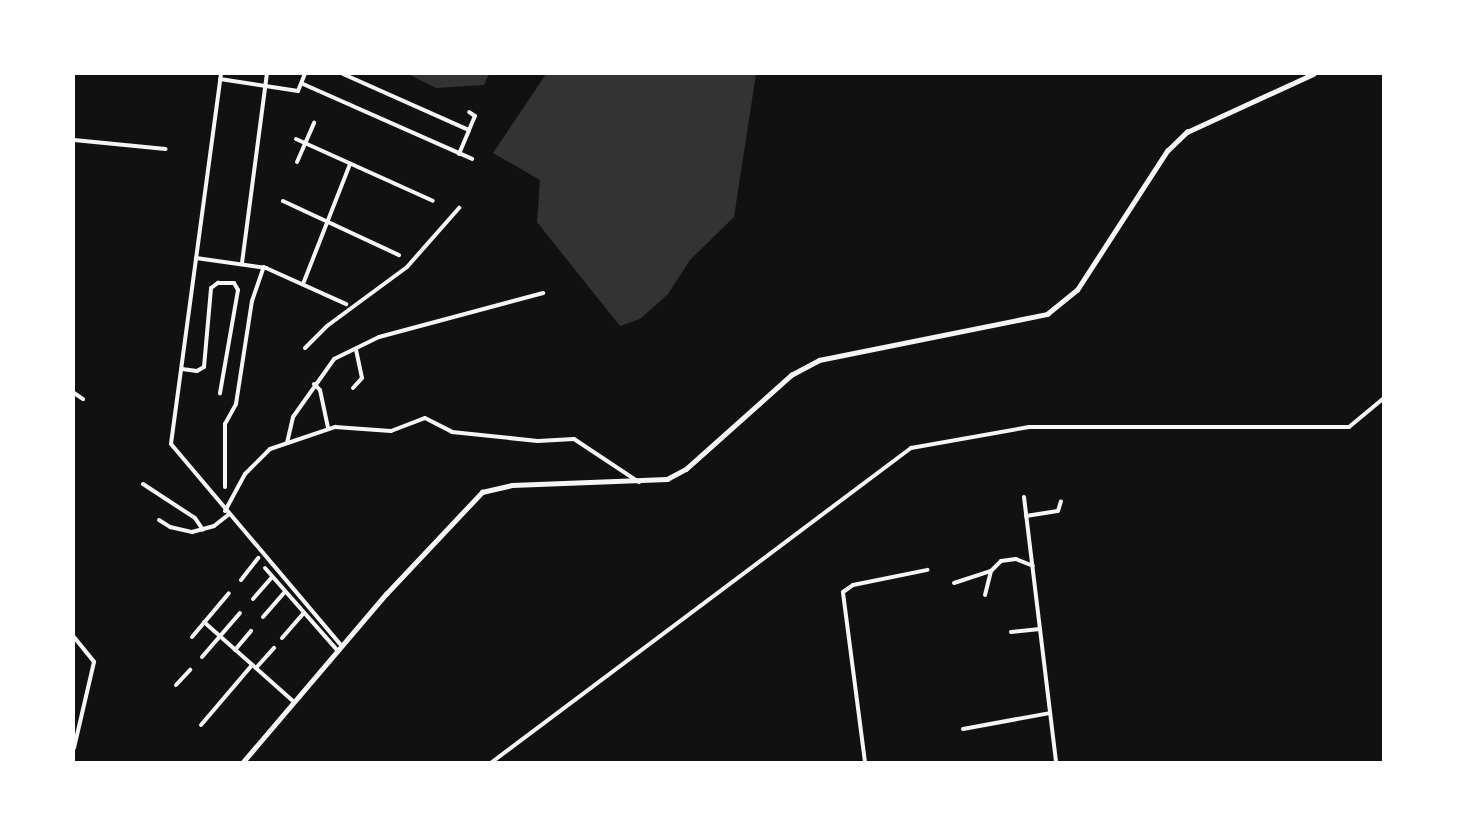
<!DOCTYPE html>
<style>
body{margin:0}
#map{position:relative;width:1457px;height:836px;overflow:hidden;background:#111;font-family:"PT Sans Narrow",sans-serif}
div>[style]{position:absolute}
.water>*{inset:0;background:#333}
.minor>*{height:4px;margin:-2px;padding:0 2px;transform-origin:2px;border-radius:2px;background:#f5f5f5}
.tertiary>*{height:4.5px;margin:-2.25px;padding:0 2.25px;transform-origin:2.25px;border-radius:2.25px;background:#f5f5f5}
span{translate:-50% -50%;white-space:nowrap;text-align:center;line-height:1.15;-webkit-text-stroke:6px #fff;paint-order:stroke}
.frame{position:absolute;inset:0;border:75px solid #fff;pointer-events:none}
</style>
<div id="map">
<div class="water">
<div style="clip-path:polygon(408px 74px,489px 74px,484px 85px,436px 88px)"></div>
<div style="clip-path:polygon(546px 74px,756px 74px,734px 217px,690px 260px,668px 294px,640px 319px,620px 326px,537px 222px,540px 180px,493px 153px)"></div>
</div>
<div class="minor">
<div style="left:221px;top:74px;width:373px;rotate:97.7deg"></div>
<div style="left:171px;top:444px;width:265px;rotate:49.8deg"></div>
<div style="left:343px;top:74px;width:138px;rotate:24deg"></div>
<div style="left:469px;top:130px;width:15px;rotate:-67deg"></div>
<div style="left:475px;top:116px;width:7px;rotate:-146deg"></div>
<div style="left:220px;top:79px;width:79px;rotate:8.7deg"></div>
<div style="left:298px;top:91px;width:18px;rotate:-68deg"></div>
<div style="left:303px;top:84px;width:185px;rotate:23.9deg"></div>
<div style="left:296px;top:139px;width:150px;rotate:24.3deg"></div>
<div style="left:74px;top:140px;width:92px;rotate:5.6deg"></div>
<div style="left:459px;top:154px;width:26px;rotate:-67deg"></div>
<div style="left:297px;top:162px;width:43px;rotate:-66.4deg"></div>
<div style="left:283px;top:201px;width:128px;rotate:25deg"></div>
<div style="left:196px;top:258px;width:71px;rotate:8.1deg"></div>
<div style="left:266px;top:268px;width:88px;rotate:24.2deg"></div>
<div style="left:242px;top:263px;width:191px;rotate:-82.5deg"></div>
<div style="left:303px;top:284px;width:129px;rotate:-68.6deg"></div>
<div style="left:305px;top:348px;width:31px;rotate:-45deg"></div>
<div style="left:327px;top:326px;width:99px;rotate:-36.4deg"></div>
<div style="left:407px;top:267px;width:79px;rotate:-48.6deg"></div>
<div style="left:182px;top:369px;width:15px;rotate:8deg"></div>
<div style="left:197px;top:371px;width:8px;rotate:-30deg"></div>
<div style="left:204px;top:367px;width:79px;rotate:-84.9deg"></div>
<div style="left:211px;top:288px;width:9px;rotate:-36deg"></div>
<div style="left:218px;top:283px;width:16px"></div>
<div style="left:234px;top:283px;width:8px;rotate:60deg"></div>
<div style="left:238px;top:290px;width:105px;rotate:99.9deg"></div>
<div style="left:314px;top:384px;width:8px;rotate:45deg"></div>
<div style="left:320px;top:390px;width:40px;rotate:78deg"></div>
<div style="left:353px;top:388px;width:13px;rotate:-48deg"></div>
<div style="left:362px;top:378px;width:30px;rotate:-102deg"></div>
<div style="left:74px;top:393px;width:11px;rotate:34deg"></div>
<div style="left:287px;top:443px;width:27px;rotate:-77deg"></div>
<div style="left:293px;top:417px;width:71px;rotate:-54.7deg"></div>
<div style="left:334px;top:359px;width:50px;rotate:-26.1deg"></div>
<div style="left:379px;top:337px;width:170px;rotate:-15deg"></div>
<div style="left:143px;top:484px;width:62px;rotate:33.2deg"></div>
<div style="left:195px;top:518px;width:14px;rotate:56deg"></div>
<div style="left:225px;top:487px;width:63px;rotate:-90deg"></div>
<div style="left:225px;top:424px;width:23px;rotate:-61deg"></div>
<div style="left:236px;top:404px;width:104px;rotate:-81.2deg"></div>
<div style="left:252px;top:301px;width:36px;rotate:-71deg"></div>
<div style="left:1024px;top:497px;width:267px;rotate:83.1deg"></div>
<div style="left:225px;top:511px;width:42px;rotate:-61.6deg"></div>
<div style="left:245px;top:474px;width:35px;rotate:-45deg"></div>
<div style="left:270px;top:449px;width:69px;rotate:-18.7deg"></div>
<div style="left:335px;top:427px;width:56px;rotate:4.1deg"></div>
<div style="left:391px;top:431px;width:36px;rotate:-21deg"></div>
<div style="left:425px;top:418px;width:30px;rotate:27deg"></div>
<div style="left:452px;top:432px;width:86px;rotate:6deg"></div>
<div style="left:538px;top:441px;width:36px;rotate:-3deg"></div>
<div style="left:574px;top:439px;width:78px;rotate:33.5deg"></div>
<div style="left:1026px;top:516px;width:32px;rotate:-9deg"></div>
<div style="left:1058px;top:511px;width:10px;rotate:-73deg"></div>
<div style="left:159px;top:520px;width:13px;rotate:32deg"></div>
<div style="left:170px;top:527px;width:23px;rotate:13deg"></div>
<div style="left:192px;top:532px;width:23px;rotate:-15deg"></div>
<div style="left:214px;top:526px;width:18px;rotate:-38deg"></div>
<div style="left:265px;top:568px;width:111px;rotate:48.7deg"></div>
<div style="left:241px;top:580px;width:28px;rotate:-52deg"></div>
<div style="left:954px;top:583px;width:39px;rotate:-18deg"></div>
<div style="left:991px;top:571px;width:14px;rotate:-45deg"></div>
<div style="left:1001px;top:561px;width:15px;rotate:-8deg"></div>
<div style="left:1016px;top:559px;width:18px;rotate:22deg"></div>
<div style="left:985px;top:595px;width:25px;rotate:-76deg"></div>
<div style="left:253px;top:599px;width:29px;rotate:-49deg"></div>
<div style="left:263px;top:617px;width:33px;rotate:-49deg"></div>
<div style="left:204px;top:622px;width:120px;rotate:41.6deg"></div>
<div style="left:1011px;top:632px;width:29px;rotate:-6deg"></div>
<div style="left:74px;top:637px;width:32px;rotate:51deg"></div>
<div style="left:94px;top:662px;width:88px;rotate:103.1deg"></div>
<div style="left:192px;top:637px;width:57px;rotate:-49.9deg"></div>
<div style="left:282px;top:638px;width:33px;rotate:-49deg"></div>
<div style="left:235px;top:650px;width:25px;rotate:-50deg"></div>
<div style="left:202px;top:657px;width:58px;rotate:-49.2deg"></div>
<div style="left:256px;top:668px;width:27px;rotate:-48deg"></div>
<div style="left:176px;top:685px;width:21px;rotate:-47deg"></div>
<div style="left:201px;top:725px;width:79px;rotate:-49.6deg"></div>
<div style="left:963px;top:729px;width:88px;rotate:-10.4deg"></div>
<div style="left:492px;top:762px;width:524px;rotate:-36.85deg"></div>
<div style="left:911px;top:448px;width:120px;rotate:-10.1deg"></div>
<div style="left:1029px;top:427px;width:320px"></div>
<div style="left:1349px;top:427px;width:45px;rotate:-39.6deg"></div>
<div style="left:865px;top:762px;width:171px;rotate:-97.4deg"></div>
<div style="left:843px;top:592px;width:12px;rotate:-35deg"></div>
<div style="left:853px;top:585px;width:76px;rotate:-11.5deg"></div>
</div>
<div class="tertiary">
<div style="left:243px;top:762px;width:221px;rotate:-49.6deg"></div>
<div style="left:386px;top:594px;width:140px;rotate:-46.7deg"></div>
<div style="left:482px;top:492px;width:31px;rotate:-13deg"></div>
<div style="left:512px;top:485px;width:155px;rotate:-2.2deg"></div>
<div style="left:667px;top:479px;width:21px;rotate:-28deg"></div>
<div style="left:686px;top:469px;width:141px;rotate:-41.8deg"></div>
<div style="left:791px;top:375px;width:32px;rotate:-28deg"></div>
<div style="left:819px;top:360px;width:233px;rotate:-11.4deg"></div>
<div style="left:1047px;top:314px;width:38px;rotate:-39deg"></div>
<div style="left:1077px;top:290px;width:166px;rotate:-57.1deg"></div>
<div style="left:1167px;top:151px;width:28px;rotate:-44deg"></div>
<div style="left:1187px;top:132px;width:139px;rotate:-24.7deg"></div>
</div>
<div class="frame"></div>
</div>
